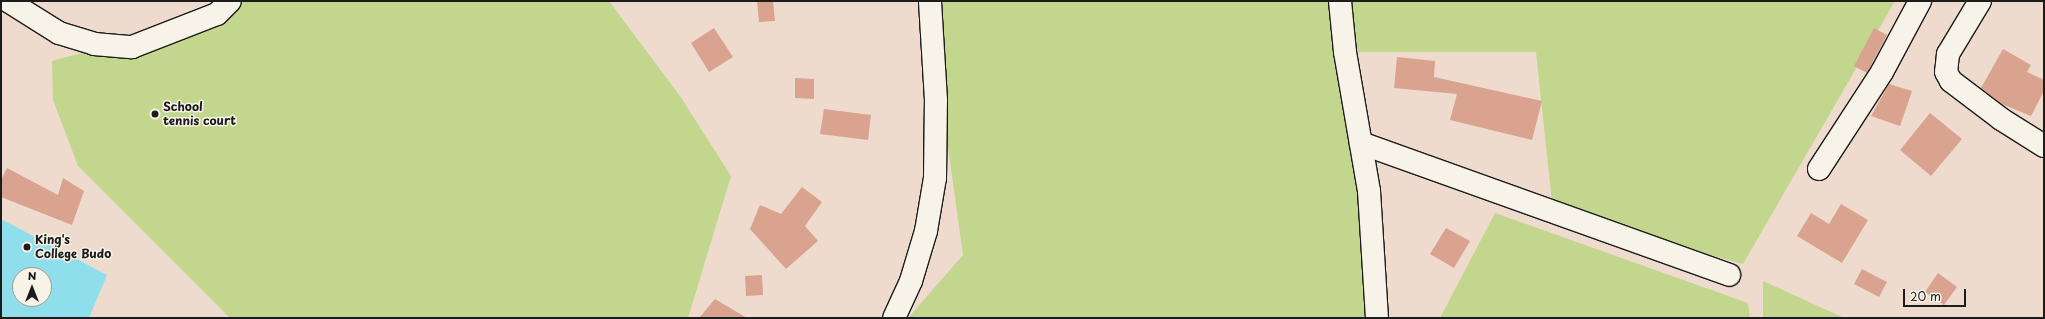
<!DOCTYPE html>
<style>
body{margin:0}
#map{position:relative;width:2045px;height:319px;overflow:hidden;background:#eedbce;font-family:"Playpen Sans",sans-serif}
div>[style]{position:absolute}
.green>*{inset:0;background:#c2d78d}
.water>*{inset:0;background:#8edeec}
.building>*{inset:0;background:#d9a390}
.roads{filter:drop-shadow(1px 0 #1c1c1c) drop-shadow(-1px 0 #1c1c1c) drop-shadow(0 1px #1c1c1c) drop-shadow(0 -1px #1c1c1c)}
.street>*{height:22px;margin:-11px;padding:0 11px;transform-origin:11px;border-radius:11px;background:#f7f3e8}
.secondary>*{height:22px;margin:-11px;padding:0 11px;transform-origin:11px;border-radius:11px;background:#f7f3e8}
.dots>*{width:11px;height:11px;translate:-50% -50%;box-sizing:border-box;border:2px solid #f7f3e8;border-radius:50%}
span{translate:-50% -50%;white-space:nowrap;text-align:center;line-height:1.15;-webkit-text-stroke:3px #f7f3e8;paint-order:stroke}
.poi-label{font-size:12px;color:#1c1c1c;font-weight:700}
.left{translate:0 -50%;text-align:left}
.frame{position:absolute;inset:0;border:2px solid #1c1c1c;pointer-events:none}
.north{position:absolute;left:12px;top:267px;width:40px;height:40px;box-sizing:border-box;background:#f7f3e8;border:1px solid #9f9d96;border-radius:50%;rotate:0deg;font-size:11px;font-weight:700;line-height:16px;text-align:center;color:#1c1c1c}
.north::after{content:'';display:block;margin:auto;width:14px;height:18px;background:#1c1c1c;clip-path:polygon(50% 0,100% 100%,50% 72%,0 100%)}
.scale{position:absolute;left:1903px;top:289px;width:63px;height:18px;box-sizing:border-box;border:2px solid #1c1c1c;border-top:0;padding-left:5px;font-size:12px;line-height:14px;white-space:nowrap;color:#1c1c1c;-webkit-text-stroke:3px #f7f3e8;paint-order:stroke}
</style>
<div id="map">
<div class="green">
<div style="clip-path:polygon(230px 1px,609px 1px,680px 96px,731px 176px,688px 318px,230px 318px,78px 166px,53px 100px,52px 61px,103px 47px)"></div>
<div style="clip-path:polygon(936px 1px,1335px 1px,1375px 318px,908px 318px,963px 255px,932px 32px)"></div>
<div style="clip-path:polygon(1343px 1px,1895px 1px,1743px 264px,1553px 212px,1536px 52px,1345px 52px)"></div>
<div style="clip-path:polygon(1495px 213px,1748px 303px,1750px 318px,1440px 318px)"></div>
<div style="clip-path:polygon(1763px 281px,1844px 318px,1763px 318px)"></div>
</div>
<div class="water">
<div style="clip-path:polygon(evenodd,1px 219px,107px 275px,89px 318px,1px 318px,1px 219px,20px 275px,44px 275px,44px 299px,20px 299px,20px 275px)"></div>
</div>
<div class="building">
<div style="clip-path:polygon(757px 1px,773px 1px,775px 21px,759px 22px)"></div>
<div style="clip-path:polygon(714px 28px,733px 57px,709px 72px,691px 43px)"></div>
<div style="clip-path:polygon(1874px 28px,1887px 35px,1867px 73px,1854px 66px)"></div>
<div style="clip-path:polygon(2003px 49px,2031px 65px,2027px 72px,2044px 80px,2044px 91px,2031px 116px,2002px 104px,1981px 88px)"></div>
<div style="clip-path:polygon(1397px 57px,1435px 61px,1434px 77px,1542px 101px,1532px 140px,1450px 120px,1457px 94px,1394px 88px)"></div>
<div style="clip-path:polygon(795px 78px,814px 79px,814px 99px,795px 98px)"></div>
<div style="clip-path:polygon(1889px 84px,1912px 91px,1900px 126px,1871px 116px)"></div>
<div style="clip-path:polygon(824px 109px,871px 115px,868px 140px,820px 134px)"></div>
<div style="clip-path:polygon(1930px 113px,1962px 139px,1931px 176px,1900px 150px)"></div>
<div style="clip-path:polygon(7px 168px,58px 195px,63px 178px,84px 191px,72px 225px,1px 197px,1px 180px)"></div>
<div style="clip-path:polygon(802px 187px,822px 202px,805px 226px,818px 241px,786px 269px,750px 229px,760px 205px,781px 214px)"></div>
<div style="clip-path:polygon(1841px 204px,1868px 220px,1842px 263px,1797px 236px,1811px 213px,1829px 224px)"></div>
<div style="clip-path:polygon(1446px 228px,1470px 241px,1454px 268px,1430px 254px)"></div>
<div style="clip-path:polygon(1862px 269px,1887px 282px,1879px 297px,1854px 284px)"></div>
<div style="clip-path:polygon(1938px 273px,1957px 287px,1944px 305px,1925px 292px)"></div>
<div style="clip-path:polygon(762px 275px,763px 295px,746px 296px,745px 276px)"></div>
<div style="clip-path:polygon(715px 299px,747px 318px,699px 318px)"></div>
</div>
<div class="roads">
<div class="street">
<div style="left:8px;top:1px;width:60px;rotate:32.1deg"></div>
<div style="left:59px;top:33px;width:37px;rotate:17deg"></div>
<div style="left:94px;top:44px;width:38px;rotate:5deg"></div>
<div style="left:132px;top:47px;width:91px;rotate:-21.2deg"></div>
<div style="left:217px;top:14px;width:18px;rotate:-45deg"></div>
<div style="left:1980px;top:1px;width:62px;rotate:121.1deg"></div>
<div style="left:1948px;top:54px;width:18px;rotate:96deg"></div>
<div style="left:1946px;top:72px;width:10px;rotate:61deg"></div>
<div style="left:1951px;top:81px;width:63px;rotate:37.2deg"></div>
<div style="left:2001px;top:119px;width:51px;rotate:32.1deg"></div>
<div style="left:1361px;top:143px;width:391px;rotate:19.7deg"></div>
<div style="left:1819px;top:169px;width:116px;rotate:-57deg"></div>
<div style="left:1882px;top:72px;width:81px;rotate:-61.8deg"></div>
<div style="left:894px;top:318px;width:41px;rotate:-65.3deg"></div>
<div style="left:911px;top:281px;width:52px;rotate:-73.3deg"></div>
<div style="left:926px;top:231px;width:54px;rotate:-80.4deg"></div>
<div style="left:935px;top:178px;width:78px;rotate:-89.3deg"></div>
<div style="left:936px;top:100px;width:99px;rotate:-93.5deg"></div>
</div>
<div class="secondary">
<div style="left:1340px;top:1px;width:51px;rotate:84.4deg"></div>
<div style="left:1345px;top:52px;width:141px;rotate:80.2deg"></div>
<div style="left:1369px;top:191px;width:127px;rotate:86.4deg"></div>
</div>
</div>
<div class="dots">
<div style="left:155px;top:114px;background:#1c1c1c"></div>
<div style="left:27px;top:247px;background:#1c1c1c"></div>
</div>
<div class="poi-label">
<span class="left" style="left:163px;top:114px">School<br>tennis court</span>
<span class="left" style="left:35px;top:247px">King's<br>College Budo</span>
</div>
<div class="frame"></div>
<div class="north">N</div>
<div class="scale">20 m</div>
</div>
